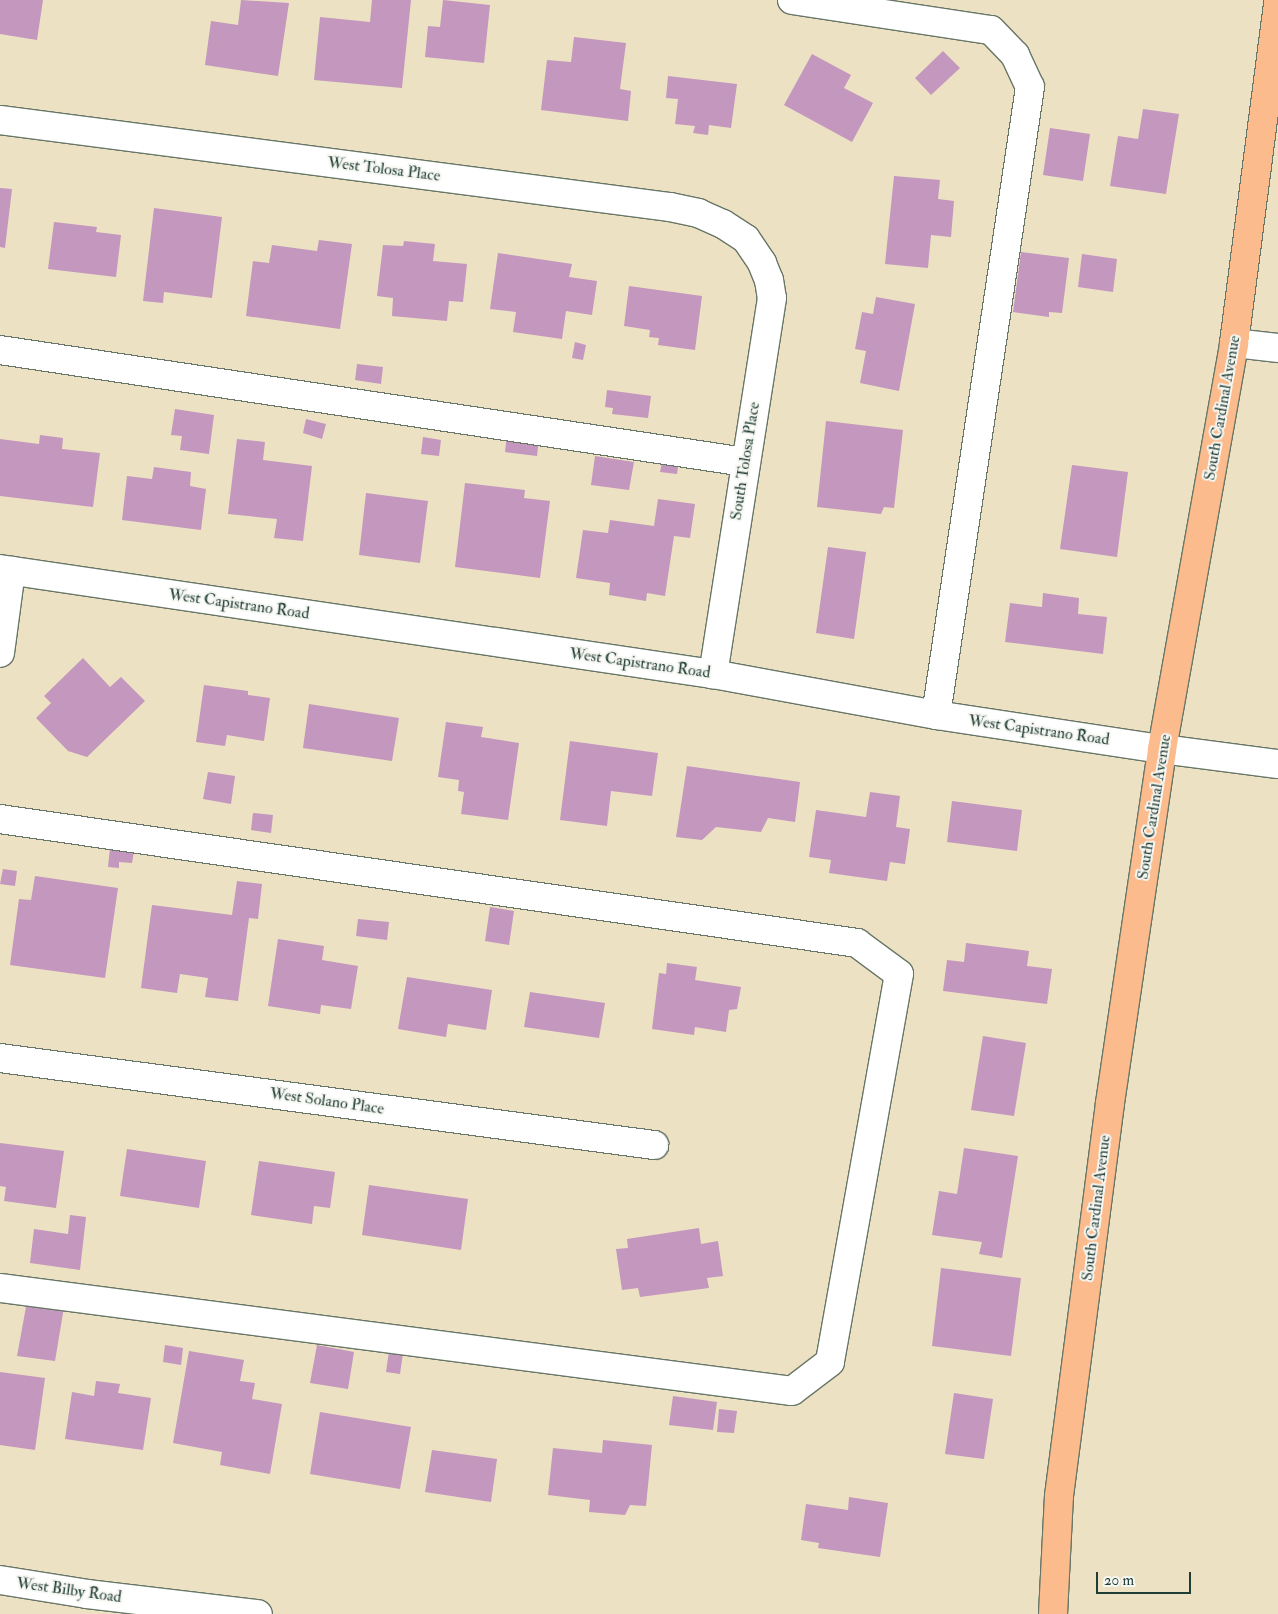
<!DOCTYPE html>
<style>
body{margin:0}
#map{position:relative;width:1278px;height:1614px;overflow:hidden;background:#ede1c3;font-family:"IM FELL Double Pica",serif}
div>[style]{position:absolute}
.building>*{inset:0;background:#c397be}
.roads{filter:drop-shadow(1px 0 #677666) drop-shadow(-1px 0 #677666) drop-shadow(0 1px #677666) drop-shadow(0 -1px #677666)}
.minor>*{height:28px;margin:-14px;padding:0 14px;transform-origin:14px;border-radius:14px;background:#fff}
.major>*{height:28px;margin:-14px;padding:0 14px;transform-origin:14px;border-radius:14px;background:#fbbb8d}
span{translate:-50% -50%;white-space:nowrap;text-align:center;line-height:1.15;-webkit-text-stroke:4px #f6f6f2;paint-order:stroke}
.street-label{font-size:16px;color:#1f3d34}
.scale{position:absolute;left:1096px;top:1572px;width:95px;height:22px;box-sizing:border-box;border:2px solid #1f3d34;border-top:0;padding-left:6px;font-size:15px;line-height:18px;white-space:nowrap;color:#1f3d34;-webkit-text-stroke:4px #f6f6f2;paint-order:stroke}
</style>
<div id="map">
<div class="building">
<div style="clip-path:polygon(0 0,43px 0,37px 40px,0 34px)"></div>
<div style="clip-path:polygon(241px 0,289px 3px,278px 76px,205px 65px,211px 21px,238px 25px)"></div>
<div style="clip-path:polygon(372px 0,411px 0,402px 88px,314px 80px,320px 17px,370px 22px)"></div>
<div style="clip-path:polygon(443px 0,490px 5px,484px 63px,425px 57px,428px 26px,440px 27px)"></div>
<div style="clip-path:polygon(574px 37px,626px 43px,620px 89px,631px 91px,628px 121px,541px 110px,547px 60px,571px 62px)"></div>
<div style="clip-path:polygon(943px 51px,960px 68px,931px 95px,915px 78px)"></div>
<div style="clip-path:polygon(812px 54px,851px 75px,844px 88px,873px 103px,852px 142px,784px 105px)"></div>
<div style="clip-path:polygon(668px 76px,737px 84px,731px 128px,709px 125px,708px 135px,693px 133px,695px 126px,675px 124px,678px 99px,666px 98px)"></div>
<div style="clip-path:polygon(1143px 109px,1179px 114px,1166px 194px,1110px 186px,1118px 136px,1138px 139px)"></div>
<div style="clip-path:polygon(1050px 128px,1090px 134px,1083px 181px,1043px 175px)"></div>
<div style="clip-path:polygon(894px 176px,940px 180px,938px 199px,954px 201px,951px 237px,931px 235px,928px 268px,885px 264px)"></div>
<div style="clip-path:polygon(0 188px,12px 189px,5px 248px,0 247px)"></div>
<div style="clip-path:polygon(154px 208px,222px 217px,212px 298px,164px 292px,163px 303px,143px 301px)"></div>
<div style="clip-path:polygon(54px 222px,97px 227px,96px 232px,121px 235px,116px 277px,48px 269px)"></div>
<div style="clip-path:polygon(319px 240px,352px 244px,340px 329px,246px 316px,253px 261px,269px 263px,272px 245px,317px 251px)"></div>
<div style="clip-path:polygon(404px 241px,435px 244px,433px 261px,467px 264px,463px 302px,449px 301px,447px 321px,392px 316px,393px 298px,377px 296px,383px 245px,403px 246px)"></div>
<div style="clip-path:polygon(1021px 252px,1069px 258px,1062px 313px,1049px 312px,1049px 317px,1013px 312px)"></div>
<div style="clip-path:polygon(498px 253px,572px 264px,569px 277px,597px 281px,592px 315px,566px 311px,562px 339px,513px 332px,516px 312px,490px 309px)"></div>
<div style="clip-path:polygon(1082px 254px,1117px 259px,1113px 292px,1078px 287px)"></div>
<div style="clip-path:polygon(629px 286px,702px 296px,695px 350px,658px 345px,659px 338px,649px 337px,650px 330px,624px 326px)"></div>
<div style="clip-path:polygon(876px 297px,915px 304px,899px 391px,860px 383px,866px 351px,855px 349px,862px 312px,873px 314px)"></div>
<div style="clip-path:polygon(575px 342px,586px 345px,583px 360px,572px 358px)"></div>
<div style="clip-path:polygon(357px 364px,383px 367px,381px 384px,355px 380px)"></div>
<div style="clip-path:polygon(607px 390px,651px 396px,648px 418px,612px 414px,613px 408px,605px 407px)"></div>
<div style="clip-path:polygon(175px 409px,214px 415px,209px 454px,180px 450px,182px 436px,171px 435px)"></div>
<div style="clip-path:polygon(306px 419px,326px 424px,322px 439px,303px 433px)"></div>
<div style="clip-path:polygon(826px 421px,903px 430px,894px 508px,884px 507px,881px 514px,817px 507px)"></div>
<div style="clip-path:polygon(507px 434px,539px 438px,537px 456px,505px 452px)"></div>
<div style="clip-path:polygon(40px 435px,63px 438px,62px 449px,100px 453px,93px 507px,0 496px,0 439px,39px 444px)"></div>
<div style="clip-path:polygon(423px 437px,441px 440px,439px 456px,421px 454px)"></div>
<div style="clip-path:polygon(237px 439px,265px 442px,263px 460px,312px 466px,303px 541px,274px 538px,277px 519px,228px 514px)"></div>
<div style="clip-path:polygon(595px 456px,634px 462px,629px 490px,591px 485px)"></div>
<div style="clip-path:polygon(663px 457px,679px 459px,677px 474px,660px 472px)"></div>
<div style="clip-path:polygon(1072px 465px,1128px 472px,1117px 557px,1060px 549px)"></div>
<div style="clip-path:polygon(154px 467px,191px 472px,190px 486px,206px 489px,201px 530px,122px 520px,127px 476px,152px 479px)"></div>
<div style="clip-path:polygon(465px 483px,525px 490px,524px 498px,550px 501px,540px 578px,455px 567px)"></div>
<div style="clip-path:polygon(366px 493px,428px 501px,420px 563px,359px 555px)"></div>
<div style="clip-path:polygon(658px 499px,695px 504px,690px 538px,674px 536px,665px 596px,647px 593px,646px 601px,609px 595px,610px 583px,576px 578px,583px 530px,608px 533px,610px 520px,654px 526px)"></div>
<div style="clip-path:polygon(828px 547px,866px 552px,854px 639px,816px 633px)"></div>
<div style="clip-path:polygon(1043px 593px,1079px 598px,1078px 614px,1107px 617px,1103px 654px,1005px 642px,1010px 603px,1042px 607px)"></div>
<div style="clip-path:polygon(83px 658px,110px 687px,121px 677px,145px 701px,87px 757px,68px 751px,36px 718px,51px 703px,44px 696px)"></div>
<div style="clip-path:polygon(204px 685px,248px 691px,248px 695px,270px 698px,264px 741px,227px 735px,225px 746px,196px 742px)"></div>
<div style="clip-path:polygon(309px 704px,399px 718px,392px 761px,303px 748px)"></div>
<div style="clip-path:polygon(446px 722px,483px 727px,481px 737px,519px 743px,508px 820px,461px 814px,464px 792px,458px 791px,459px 780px,438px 777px)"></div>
<div style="clip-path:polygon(570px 741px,658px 753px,652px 796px,611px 791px,607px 826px,560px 820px)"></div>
<div style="clip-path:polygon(687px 766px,800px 782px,795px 822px,768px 818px,761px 832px,716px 827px,702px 840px,676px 837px)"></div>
<div style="clip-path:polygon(208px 772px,235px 776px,231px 804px,203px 799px)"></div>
<div style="clip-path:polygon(870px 792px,900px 796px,896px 827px,910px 829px,905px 864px,890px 862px,887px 881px,829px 873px,831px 860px,809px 857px,816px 810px,866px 817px)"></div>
<div style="clip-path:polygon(952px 801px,1022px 810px,1017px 851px,947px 842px)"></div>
<div style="clip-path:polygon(253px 813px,273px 815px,271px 833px,251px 830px)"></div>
<div style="clip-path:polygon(110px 848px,134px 851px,132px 863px,119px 862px,119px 868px,108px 867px)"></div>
<div style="clip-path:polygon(3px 869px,17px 871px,15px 886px,0 884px)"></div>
<div style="clip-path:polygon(35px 876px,118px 888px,105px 978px,10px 965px,19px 899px,31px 900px)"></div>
<div style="clip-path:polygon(237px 881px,262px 884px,258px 919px,249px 918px,238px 1001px,205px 997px,208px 978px,180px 974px,177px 993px,141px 988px,152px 905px,232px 915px)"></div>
<div style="clip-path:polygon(490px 907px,514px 911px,509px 945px,485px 941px)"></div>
<div style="clip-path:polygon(358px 919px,389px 922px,387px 940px,356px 936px)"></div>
<div style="clip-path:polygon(278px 939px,324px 946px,322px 960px,358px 966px,351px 1009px,321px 1005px,320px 1014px,268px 1006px)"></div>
<div style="clip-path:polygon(966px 943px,1029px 951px,1027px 966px,1052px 969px,1047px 1004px,943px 991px,947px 960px,964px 962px)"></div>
<div style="clip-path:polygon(667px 963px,697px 967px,695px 980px,741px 987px,737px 1009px,729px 1010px,726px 1032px,695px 1027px,694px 1035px,652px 1029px,659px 973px,666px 974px)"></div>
<div style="clip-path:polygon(407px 977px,492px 990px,486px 1030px,448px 1024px,446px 1037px,398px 1029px)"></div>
<div style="clip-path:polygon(530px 992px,605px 1003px,599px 1038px,524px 1027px)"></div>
<div style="clip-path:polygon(983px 1036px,1026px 1043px,1014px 1116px,971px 1110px)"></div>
<div style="clip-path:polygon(0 1143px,64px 1151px,56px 1208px,4px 1201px,6px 1187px,0 1186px)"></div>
<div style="clip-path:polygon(964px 1148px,1018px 1156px,1002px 1258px,979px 1254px,982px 1242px,932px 1235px,939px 1191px,957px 1194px)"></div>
<div style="clip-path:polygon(127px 1149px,206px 1161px,199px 1208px,120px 1196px)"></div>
<div style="clip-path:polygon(259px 1161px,335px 1172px,330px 1208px,314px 1206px,312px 1224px,251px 1215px)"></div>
<div style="clip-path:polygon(369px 1185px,468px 1199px,461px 1250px,362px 1235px)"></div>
<div style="clip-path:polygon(70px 1215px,86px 1217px,80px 1270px,30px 1263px,34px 1229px,68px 1234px)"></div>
<div style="clip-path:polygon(699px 1228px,701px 1244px,718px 1241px,723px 1276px,707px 1278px,709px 1288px,640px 1297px,638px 1288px,622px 1290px,616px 1249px,628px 1248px,627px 1239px)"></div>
<div style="clip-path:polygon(941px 1268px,1021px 1278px,1011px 1356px,932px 1346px)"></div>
<div style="clip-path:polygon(28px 1296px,65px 1301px,55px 1361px,17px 1356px)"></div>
<div style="clip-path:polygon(165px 1345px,183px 1348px,181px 1365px,163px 1362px)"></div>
<div style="clip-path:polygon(317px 1345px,354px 1352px,348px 1389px,310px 1383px)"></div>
<div style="clip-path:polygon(189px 1351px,244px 1360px,240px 1381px,255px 1383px,252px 1399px,282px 1404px,270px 1474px,220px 1465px,222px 1452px,173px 1443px)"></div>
<div style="clip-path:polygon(389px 1351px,403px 1353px,400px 1374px,386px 1372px)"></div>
<div style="clip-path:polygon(0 1372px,45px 1378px,35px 1450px,0 1445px)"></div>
<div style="clip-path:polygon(96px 1381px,120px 1384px,118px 1393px,151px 1398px,143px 1450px,65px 1439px,72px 1392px,94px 1396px)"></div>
<div style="clip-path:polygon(954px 1393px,993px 1399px,984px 1459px,945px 1454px)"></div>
<div style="clip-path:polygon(673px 1396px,717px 1402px,713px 1430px,669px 1425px)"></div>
<div style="clip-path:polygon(719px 1409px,737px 1411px,734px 1433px,717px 1432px)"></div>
<div style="clip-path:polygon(320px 1412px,411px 1427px,400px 1489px,310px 1474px)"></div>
<div style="clip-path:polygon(603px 1440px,652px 1445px,646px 1506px,630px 1505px,625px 1515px,589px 1512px,590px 1500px,548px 1495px,553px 1448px,602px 1453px)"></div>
<div style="clip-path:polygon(432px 1450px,497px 1459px,491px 1502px,425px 1492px)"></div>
<div style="clip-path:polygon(849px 1497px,888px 1503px,880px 1557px,818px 1548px,819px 1543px,801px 1540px,806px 1504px,848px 1510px)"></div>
</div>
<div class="roads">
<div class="minor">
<div style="left:792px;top:0;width:201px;rotate:8.6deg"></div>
<div style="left:991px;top:30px;width:35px;rotate:46deg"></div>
<div style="left:1015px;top:55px;width:35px;rotate:65deg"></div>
<div style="left:1030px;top:87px;width:635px;rotate:98.51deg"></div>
<div style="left:0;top:120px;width:676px;rotate:7.4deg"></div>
<div style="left:670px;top:207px;width:29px;rotate:12deg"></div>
<div style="left:698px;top:213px;width:27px;rotate:24deg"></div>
<div style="left:723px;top:224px;width:27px;rotate:33deg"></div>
<div style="left:746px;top:239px;width:29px;rotate:56deg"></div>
<div style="left:762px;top:263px;width:18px;rotate:68deg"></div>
<div style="left:769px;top:280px;width:18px;rotate:81deg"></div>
<div style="left:772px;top:298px;width:381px;rotate:98.9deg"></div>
<div style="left:1234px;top:343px;width:44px;rotate:6.5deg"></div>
<div style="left:0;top:350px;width:753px;rotate:8.55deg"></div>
<div style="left:0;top:569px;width:721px;rotate:8.38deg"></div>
<div style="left:713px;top:674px;width:227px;rotate:10.4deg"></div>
<div style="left:936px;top:715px;width:229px;rotate:8.6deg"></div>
<div style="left:1162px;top:749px;width:117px;rotate:7.4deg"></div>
<div style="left:0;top:653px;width:83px;rotate:-82.4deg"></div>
<div style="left:0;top:819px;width:866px;rotate:8.23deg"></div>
<div style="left:857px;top:943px;width:52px;rotate:36.4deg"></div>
<div style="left:899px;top:974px;width:394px;rotate:100.1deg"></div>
<div style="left:830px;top:1362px;width:48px;rotate:142.7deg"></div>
<div style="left:792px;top:1391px;width:799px;rotate:-172.59deg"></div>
<div style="left:0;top:1058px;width:660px;rotate:7.58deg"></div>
<div style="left:0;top:1580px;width:88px;rotate:9.1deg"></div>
<div style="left:87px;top:1594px;width:172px;rotate:6.7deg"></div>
</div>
<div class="major">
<div style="left:1053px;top:1614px;width:118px;rotate:-87.1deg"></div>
<div style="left:1059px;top:1496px;width:396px;rotate:-82.6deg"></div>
<div style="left:1110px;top:1103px;width:358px;rotate:-81.6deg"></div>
<div style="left:1162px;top:749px;width:412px;rotate:-79.9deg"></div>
<div style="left:1234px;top:343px;width:343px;rotate:-82.6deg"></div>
</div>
</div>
<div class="street-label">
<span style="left:384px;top:169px;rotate:7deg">West Tolosa Place</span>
<span style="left:1222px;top:408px;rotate:-80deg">South Cardinal Avenue</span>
<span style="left:745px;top:461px;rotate:-81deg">South Tolosa Place</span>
<span style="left:239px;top:604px;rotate:8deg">West Capistrano Road</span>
<span style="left:640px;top:663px;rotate:8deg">West Capistrano Road</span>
<span style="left:1039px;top:730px;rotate:8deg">West Capistrano Road</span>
<span style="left:1154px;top:807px;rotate:-81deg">South Cardinal Avenue</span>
<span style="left:327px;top:1101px;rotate:8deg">West Solano Place</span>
<span style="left:1096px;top:1208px;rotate:-83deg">South Cardinal Avenue</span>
<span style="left:69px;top:1590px;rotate:8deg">West Bilby Road</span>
</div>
<div class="scale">20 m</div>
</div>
